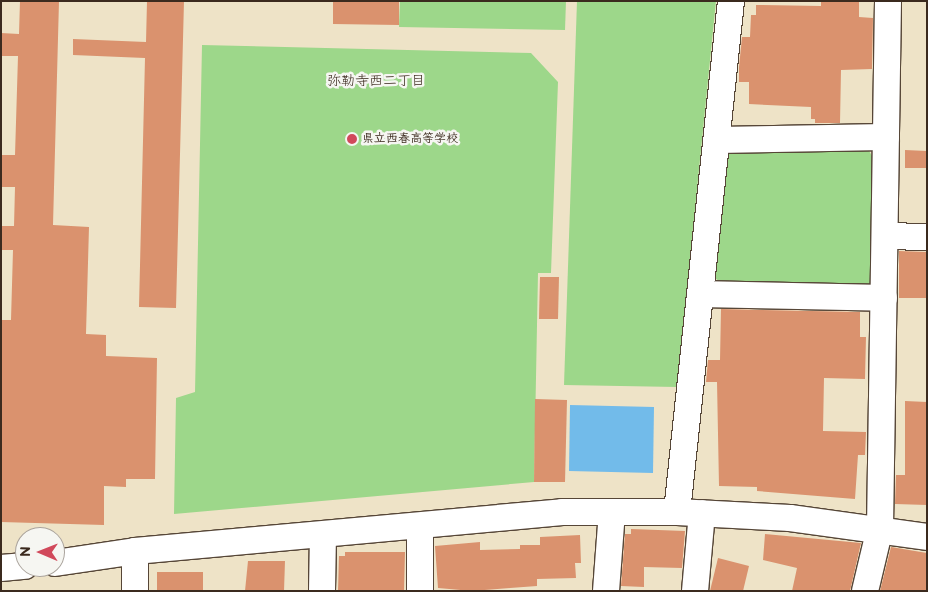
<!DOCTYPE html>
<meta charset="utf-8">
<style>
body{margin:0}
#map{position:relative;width:928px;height:592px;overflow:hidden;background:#eee3c7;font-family:"Balsamiq Sans","Klee One",sans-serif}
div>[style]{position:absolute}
.green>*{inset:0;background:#9dd78a}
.water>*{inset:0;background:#72bbea}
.building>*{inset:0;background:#da926e}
.roads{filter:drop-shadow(1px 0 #564637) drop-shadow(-1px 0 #564637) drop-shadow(0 1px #564637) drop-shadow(0 -1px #564637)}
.minor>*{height:26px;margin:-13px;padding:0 13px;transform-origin:13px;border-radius:13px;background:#fff}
.dots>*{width:14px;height:14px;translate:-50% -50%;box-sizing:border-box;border:2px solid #f6f6f2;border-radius:50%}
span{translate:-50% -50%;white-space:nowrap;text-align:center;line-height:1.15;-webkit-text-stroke:5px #f6f6f2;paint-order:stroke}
.poi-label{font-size:12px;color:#3b2a1e;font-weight:700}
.left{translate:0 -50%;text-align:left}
.neighbourhood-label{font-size:14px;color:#3b2a1e}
.frame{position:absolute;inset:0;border:2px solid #3b2a1e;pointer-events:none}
.north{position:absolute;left:15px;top:527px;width:50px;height:50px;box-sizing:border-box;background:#f6f6f2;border:1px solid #aba49d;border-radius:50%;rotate:271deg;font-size:14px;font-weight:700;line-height:20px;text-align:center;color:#3b2a1e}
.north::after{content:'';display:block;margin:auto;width:18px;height:22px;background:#d1495b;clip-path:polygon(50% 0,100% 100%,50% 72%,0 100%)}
</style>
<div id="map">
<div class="green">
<div style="clip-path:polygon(400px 1px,566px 1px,565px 30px,399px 27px)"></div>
<div style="clip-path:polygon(577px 1px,716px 1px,677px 387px,564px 385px)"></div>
<div style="clip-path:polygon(202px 45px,531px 53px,558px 82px,551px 273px,538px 273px,534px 482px,174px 514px,176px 398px,195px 392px)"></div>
<div style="clip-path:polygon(735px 146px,867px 147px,872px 156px,870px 284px,859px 289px,722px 284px,714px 277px,727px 156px)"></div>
</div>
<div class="water">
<div style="clip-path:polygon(570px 405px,654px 407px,653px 473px,569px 471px)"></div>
</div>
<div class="building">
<div style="clip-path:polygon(20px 1px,59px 1px,53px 225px,89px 227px,86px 334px,106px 335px,106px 356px,157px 358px,155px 479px,126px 479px,126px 487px,104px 486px,104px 525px,1px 522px,1px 320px,11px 320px,13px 250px,1px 250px,1px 226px,14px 226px,15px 187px,1px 187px,1px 155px,15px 155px,18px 56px,1px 56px,1px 33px,19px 34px)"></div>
<div style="clip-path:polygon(147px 1px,184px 1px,176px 308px,139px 307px,145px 58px,73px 55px,73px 39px,146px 42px)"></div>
<div style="clip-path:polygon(333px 1px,399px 1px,399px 25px,333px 24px)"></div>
<div style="clip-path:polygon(821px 1px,859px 1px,859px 17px,873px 18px,872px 69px,841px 70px,840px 123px,815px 123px,815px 119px,811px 119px,811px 107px,749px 104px,749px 82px,739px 82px,739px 67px,742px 37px,750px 37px,751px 15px,756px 15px,756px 5px,821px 6px)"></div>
<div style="clip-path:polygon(905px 150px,927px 151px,927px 168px,905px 168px)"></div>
<div style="clip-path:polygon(899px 251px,927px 252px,927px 298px,899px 298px)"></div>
<div style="clip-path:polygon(540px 277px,559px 277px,558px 319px,539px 319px)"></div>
<div style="clip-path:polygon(721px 309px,860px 312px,860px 337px,866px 337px,865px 379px,824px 378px,823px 431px,866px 432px,865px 455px,858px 455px,855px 499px,757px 491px,757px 487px,719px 486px,717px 382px,706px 382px,708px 360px,720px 360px)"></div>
<div style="clip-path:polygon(535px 399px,567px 400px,565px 482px,534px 482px)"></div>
<div style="clip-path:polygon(905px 401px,927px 402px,927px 505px,895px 504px,896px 475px,905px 475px)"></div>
<div style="clip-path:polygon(631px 529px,685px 531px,682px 568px,644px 567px,644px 587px,621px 586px,625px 534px,631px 534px)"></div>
<div style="clip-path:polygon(765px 534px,861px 543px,850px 591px,792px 591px,797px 568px,763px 560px)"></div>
<div style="clip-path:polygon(580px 535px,581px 563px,575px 563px,576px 578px,537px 579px,537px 586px,510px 588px,472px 591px,438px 588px,435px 546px,480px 542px,480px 550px,520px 549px,520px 545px,540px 545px,540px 537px)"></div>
<div style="clip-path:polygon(891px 547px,927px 553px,927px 591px,880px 591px)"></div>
<div style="clip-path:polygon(345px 552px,405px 552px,404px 591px,338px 591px,339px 556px,345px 556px)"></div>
<div style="clip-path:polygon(718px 558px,749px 566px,743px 591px,710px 591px)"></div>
<div style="clip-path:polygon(248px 561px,285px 561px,284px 591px,245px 591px)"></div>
<div style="clip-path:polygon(157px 572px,203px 572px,203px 591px,157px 591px)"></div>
</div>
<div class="roads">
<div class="minor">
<div style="left:717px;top:140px;width:169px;rotate:-1deg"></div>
<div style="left:885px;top:236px;width:42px;rotate:1.4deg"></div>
<div style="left:700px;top:294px;width:184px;rotate:1.2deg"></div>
<div style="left:677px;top:512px;width:514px;rotate:-83.97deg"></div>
<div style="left:55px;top:563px;width:81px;rotate:-8.5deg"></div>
<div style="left:135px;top:551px;width:429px;rotate:-5.2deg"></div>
<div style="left:562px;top:512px;width:115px"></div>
<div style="left:677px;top:512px;width:113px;rotate:3deg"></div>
<div style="left:790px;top:518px;width:138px;rotate:7.9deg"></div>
<div style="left:1px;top:568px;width:24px;rotate:-5deg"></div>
<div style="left:135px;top:591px;width:40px;rotate:-90deg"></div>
<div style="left:322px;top:591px;width:56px;rotate:-89deg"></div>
<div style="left:420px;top:591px;width:65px;rotate:-90deg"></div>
<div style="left:606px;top:591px;width:79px;rotate:-85.7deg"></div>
<div style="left:695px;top:591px;width:78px;rotate:-84.9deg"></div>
<div style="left:865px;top:591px;width:65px;rotate:-76.6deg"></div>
<div style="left:880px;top:528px;width:527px;rotate:-89.13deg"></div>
</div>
</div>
<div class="dots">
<div style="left:352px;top:139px;background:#d1495b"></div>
</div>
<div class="poi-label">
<span class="left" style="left:362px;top:139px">県立西春高等学校</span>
</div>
<div class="neighbourhood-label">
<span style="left:376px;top:81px">弥勒寺西二丁目</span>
</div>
<div class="frame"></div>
<div class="north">N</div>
</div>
